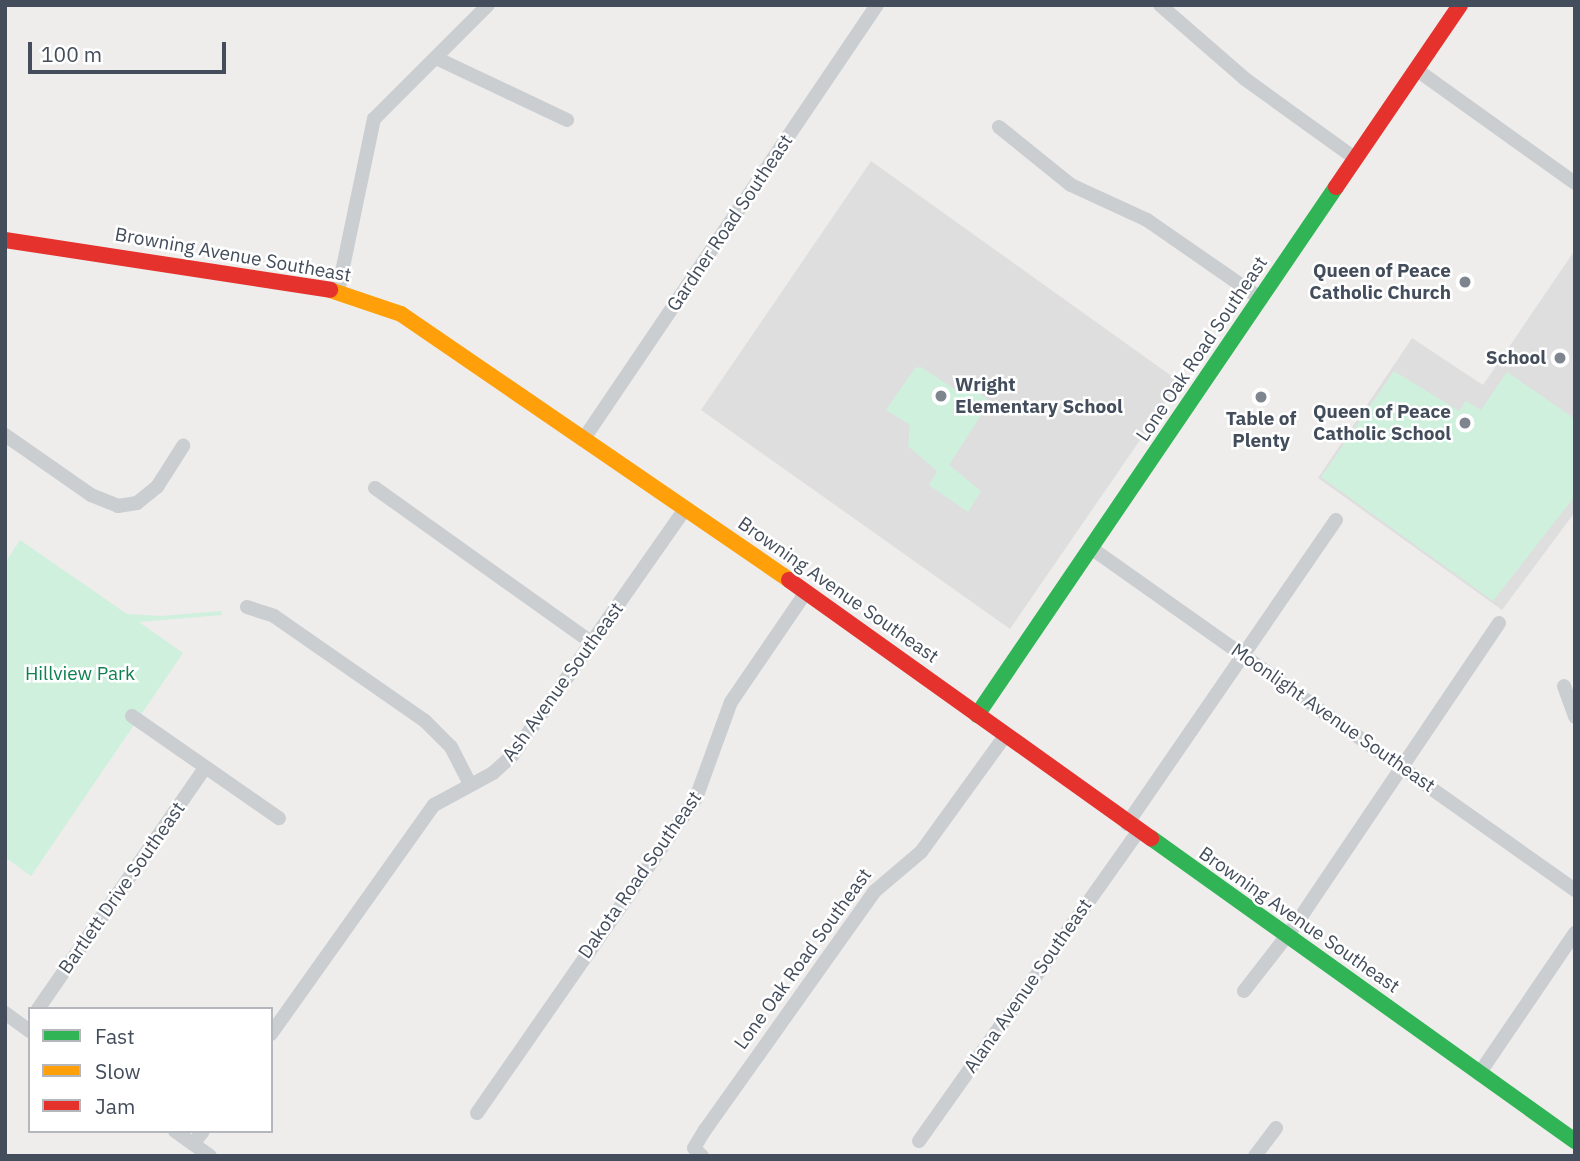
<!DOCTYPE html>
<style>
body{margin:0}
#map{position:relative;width:1580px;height:1161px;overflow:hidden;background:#eeedec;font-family:"IBM Plex Sans",sans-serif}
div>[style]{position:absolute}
.education>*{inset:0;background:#dfdedf}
.green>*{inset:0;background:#cef0dd}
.street>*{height:14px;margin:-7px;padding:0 7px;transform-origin:7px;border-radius:7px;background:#caced1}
.fast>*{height:16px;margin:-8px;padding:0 8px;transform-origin:8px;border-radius:8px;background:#30b455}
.slow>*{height:16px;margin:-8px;padding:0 8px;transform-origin:8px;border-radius:8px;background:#ff9f0a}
.jam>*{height:16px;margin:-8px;padding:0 8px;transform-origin:8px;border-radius:8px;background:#e5322d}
.dots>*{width:19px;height:19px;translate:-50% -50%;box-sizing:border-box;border:4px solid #fff;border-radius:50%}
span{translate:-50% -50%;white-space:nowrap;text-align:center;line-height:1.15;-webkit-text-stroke:5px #fff;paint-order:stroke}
.street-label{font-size:19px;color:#434d5b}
.poi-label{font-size:19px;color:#434d5b;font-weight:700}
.right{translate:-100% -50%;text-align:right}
.left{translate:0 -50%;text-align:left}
.park-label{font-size:19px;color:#0f8151}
.frame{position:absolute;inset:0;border:7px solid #434d5b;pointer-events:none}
.legend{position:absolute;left:28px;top:1007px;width:245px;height:126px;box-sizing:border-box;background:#fff;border:2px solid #b4b8bd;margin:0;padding:9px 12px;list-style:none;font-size:21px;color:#434d5b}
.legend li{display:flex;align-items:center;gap:14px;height:35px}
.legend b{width:35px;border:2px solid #b4b8bd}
.scale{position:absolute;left:28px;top:42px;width:198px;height:32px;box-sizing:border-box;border:4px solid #434d5b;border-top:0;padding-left:9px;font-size:21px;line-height:24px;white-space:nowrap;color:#434d5b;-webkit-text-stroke:5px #fff;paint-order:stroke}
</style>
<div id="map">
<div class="education">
<div style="clip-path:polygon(871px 161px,1180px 382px,1010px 629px,701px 410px)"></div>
<div style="clip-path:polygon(1575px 250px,1575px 512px,1502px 610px,1318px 478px,1412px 338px,1483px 385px)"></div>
</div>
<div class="green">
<div style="clip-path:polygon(921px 367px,959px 392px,965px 384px,990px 401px,949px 465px,981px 491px,968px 512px,929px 485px,937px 471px,908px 446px,910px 425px,886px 410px,915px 368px)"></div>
<div style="clip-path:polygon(1394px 371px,1459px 411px,1466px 401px,1481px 410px,1507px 372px,1575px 419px,1575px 496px,1493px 601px,1321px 477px)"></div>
<div style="clip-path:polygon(20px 540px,127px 614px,161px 616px,221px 611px,222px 615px,139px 622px,183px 653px,31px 876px,5px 857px,5px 563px)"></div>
</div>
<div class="street">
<div style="left:1160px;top:5px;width:113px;rotate:41deg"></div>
<div style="left:1245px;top:79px;width:137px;rotate:35.8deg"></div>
<div style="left:436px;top:58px;width:145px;rotate:25.3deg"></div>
<div style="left:1417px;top:70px;width:194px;rotate:35.6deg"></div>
<div style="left:999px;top:127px;width:92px;rotate:38.9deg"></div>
<div style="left:1071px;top:185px;width:84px;rotate:24.7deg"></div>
<div style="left:1147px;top:220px;width:139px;rotate:34.7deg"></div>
<div style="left:338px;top:291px;width:176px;rotate:-78.2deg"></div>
<div style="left:374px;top:119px;width:161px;rotate:-45deg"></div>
<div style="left:5px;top:435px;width:105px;rotate:34.9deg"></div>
<div style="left:91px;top:495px;width:29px;rotate:22deg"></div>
<div style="left:118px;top:506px;width:19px;rotate:-9deg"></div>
<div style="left:137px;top:503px;width:26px;rotate:-39deg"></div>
<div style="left:157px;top:487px;width:49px;rotate:-57.6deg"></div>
<div style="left:583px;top:440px;width:525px;rotate:-55.95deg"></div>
<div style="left:375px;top:488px;width:267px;rotate:35.5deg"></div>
<div style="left:1091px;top:548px;width:593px;rotate:35.25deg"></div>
<div style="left:247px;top:607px;width:28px;rotate:18deg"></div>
<div style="left:274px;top:616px;width:184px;rotate:34.8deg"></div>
<div style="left:425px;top:721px;width:37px;rotate:45deg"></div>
<div style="left:451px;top:747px;width:42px;rotate:62.8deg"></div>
<div style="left:1564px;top:686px;width:33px;rotate:70deg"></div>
<div style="left:132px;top:716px;width:179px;rotate:34.8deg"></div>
<div style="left:1127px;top:824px;width:369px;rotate:-55.5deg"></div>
<div style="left:1244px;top:991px;width:85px;rotate:-52.2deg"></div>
<div style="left:1296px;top:924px;width:363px;rotate:-56deg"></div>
<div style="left:38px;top:1009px;width:293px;rotate:-55.3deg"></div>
<div style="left:5px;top:1013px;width:31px;rotate:36deg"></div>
<div style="left:271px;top:1034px;width:281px;rotate:-54.6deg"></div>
<div style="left:434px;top:805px;width:67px;rotate:-28.5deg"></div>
<div style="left:493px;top:773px;width:25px;rotate:-42deg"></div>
<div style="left:512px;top:756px;width:302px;rotate:-55deg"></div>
<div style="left:1479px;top:1074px;width:171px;rotate:-55.8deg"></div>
<div style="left:477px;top:1113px;width:384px;rotate:-55.2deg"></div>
<div style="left:696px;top:798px;width:102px;rotate:-70deg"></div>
<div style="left:731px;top:702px;width:133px;rotate:-55.7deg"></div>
<div style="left:175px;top:1131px;width:43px;rotate:35.5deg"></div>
<div style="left:919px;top:1141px;width:379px;rotate:-54.7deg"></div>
<div style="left:193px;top:1144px;width:16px;rotate:-52deg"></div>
<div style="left:702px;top:1156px;width:11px;rotate:-135deg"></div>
<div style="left:694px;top:1148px;width:21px;rotate:-59deg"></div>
<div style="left:705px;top:1130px;width:293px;rotate:-54.6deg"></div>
<div style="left:875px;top:891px;width:60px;rotate:-40.3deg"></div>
<div style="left:921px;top:852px;width:143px;rotate:-54.1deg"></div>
<div style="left:1255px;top:1156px;width:35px;rotate:-53deg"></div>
</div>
<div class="fast">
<div style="left:977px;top:715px;width:638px;rotate:-55.79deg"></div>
<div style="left:1151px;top:838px;width:521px;rotate:35.55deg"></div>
</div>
<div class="slow">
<div style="left:330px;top:290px;width:75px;rotate:18.7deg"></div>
<div style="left:401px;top:314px;width:470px;rotate:34.4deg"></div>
</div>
<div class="jam">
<div style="left:1336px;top:187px;width:220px;rotate:-55.7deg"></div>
<div style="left:5px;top:240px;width:329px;rotate:8.7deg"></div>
<div style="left:789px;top:580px;width:445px;rotate:35.5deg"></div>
</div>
<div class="dots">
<div style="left:1465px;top:282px;background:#7f858e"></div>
<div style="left:1560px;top:358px;background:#7f858e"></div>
<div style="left:941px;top:396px;background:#7f858e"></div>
<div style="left:1261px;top:397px;background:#7f858e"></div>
<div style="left:1465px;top:423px;background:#7f858e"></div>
</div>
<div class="street-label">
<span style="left:730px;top:223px;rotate:-56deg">Gardner Road Southeast</span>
<span style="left:233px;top:255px;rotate:10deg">Browning Avenue Southeast</span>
<span style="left:1202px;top:349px;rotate:-56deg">Lone Oak Road Southeast</span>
<span style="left:838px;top:590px;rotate:35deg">Browning Avenue Southeast</span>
<span style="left:563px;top:682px;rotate:-54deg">Ash Avenue Southeast</span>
<span style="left:1333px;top:718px;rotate:35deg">Moonlight Avenue Southeast</span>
<span style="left:640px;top:875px;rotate:-55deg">Dakota Road Southeast</span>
<span style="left:122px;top:888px;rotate:-55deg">Bartlett Drive Southeast</span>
<span style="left:1299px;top:920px;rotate:35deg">Browning Avenue Southeast</span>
<span style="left:803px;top:959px;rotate:-54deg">Lone Oak Road Southeast</span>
<span style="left:1028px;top:986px;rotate:-55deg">Alana Avenue Southeast</span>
</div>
<div class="poi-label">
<span class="right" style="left:1451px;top:282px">Queen of Peace<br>Catholic Church</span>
<span class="right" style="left:1546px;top:358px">School</span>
<span class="left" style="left:955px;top:396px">Wright<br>Elementary School</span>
<span class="right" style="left:1451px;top:423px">Queen of Peace<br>Catholic School</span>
<span style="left:1261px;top:430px">Table of<br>Plenty</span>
</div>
<div class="park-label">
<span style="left:80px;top:674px">Hillview Park</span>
</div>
<div class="frame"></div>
<ul class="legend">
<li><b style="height:9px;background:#30b455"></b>Fast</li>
<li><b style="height:9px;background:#ff9f0a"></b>Slow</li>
<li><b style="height:9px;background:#e5322d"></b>Jam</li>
</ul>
<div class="scale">100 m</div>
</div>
